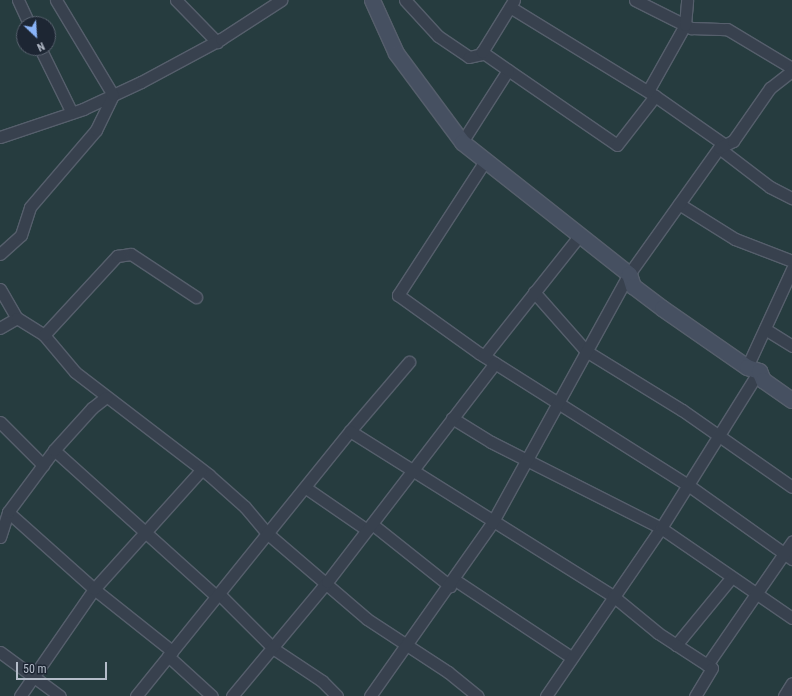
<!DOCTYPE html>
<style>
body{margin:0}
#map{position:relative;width:792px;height:696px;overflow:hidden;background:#242f3e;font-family:"Roboto Condensed",sans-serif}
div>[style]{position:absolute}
.green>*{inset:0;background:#263c3f}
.roads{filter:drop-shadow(1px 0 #565f6c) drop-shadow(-1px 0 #565f6c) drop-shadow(0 1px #565f6c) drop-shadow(0 -1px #565f6c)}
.street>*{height:11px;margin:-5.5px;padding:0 5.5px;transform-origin:5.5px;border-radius:5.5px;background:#38414e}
.secondary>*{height:15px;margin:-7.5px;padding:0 7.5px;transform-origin:7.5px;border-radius:7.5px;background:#465061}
span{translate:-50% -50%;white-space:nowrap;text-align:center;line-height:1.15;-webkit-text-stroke:3px #1d2633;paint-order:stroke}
.north{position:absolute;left:16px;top:16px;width:40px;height:40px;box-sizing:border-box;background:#1d2633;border:1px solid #59626f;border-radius:50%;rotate:155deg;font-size:11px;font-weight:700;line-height:16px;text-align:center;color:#b4bcc9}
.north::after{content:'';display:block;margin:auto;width:14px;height:18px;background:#8ab4f8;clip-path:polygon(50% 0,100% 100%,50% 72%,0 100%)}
.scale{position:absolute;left:16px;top:662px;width:91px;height:18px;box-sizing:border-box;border:2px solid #b4bcc9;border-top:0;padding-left:5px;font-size:12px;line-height:14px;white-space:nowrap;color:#b4bcc9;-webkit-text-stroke:3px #1d2633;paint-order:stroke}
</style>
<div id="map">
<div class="green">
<div style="clip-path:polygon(evenodd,0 0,792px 0,792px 696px,0 696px,0 0,24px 24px,48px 24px,48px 48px,24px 48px,24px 24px)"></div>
</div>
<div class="roads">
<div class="street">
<div style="left:18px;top:0;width:26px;rotate:65deg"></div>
<div style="left:176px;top:0;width:59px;rotate:45.7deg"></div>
<div style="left:405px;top:0;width:49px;rotate:47.5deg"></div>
<div style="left:438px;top:36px;width:37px;rotate:34deg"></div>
<div style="left:469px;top:57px;width:13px;rotate:-13deg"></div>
<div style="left:635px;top:0;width:63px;rotate:26.6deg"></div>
<div style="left:691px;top:28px;width:36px;rotate:2deg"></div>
<div style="left:727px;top:29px;width:76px;rotate:31deg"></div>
<div style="left:510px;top:7px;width:170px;rotate:31.5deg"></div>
<div style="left:655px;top:96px;width:85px;rotate:35deg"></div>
<div style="left:40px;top:48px;width:72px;rotate:63.8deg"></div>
<div style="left:508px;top:70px;width:132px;rotate:34.5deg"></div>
<div style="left:617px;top:145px;width:62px;rotate:-52.2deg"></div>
<div style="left:648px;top:91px;width:76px;rotate:-60.7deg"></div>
<div style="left:685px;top:25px;width:25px;rotate:-85deg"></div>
<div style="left:0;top:137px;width:88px;rotate:-18.6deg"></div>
<div style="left:83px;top:109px;width:64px;rotate:-25deg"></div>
<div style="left:141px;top:82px;width:91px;rotate:-28.3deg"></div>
<div style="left:221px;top:39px;width:72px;rotate:-33deg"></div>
<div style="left:462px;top:142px;width:85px;rotate:-57.4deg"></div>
<div style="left:508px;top:70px;width:32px;rotate:-145deg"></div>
<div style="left:482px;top:52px;width:61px;rotate:-58.4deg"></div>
<div style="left:719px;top:148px;width:64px;rotate:37.4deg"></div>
<div style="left:770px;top:187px;width:25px;rotate:27deg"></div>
<div style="left:485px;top:161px;width:160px;rotate:123deg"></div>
<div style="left:398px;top:295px;width:100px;rotate:35.6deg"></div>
<div style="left:479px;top:353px;width:247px;rotate:32.3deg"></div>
<div style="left:688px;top:485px;width:128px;rotate:35.4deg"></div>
<div style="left:679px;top:204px;width:66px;rotate:32deg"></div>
<div style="left:735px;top:239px;width:61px;rotate:21.1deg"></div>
<div style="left:0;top:254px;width:28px;rotate:-42deg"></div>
<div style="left:21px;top:235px;width:29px;rotate:-72deg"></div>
<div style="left:30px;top:207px;width:101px;rotate:-49.4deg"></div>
<div style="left:96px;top:130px;width:39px;rotate:-64deg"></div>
<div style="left:113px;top:95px;width:111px;rotate:-121deg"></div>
<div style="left:0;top:289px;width:34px;rotate:60deg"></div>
<div style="left:17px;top:318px;width:20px;rotate:150deg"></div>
<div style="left:534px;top:292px;width:79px;rotate:48.6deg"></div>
<div style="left:586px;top:351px;width:113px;rotate:31.6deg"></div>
<div style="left:682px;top:410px;width:134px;rotate:35deg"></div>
<div style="left:17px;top:318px;width:32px;rotate:32deg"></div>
<div style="left:44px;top:335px;width:48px;rotate:50deg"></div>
<div style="left:75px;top:372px;width:169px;rotate:37.5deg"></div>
<div style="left:209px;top:475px;width:48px;rotate:41.6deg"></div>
<div style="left:245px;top:507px;width:35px;rotate:50deg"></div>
<div style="left:268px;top:534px;width:130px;rotate:40.6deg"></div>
<div style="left:367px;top:619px;width:97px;rotate:33.2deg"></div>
<div style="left:448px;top:672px;width:38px;rotate:39deg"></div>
<div style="left:765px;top:329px;width:32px;rotate:32deg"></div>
<div style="left:44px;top:335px;width:108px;rotate:-47.3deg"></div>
<div style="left:117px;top:256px;width:14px;rotate:-8deg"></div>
<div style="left:131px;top:254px;width:78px;rotate:33.5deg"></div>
<div style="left:484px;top:356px;width:153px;rotate:-51.6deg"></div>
<div style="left:747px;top:367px;width:108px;rotate:-65.3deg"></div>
<div style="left:452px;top:418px;width:46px;rotate:31.6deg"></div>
<div style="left:491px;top:442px;width:191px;rotate:26.8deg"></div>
<div style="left:661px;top:528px;width:159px;rotate:34.5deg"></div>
<div style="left:0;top:422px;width:61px;rotate:45deg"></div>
<div style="left:350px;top:431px;width:91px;rotate:-49.5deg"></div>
<div style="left:54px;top:450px;width:219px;rotate:42deg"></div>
<div style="left:306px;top:488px;width:74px;rotate:34.5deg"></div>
<div style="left:8px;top:512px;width:115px;rotate:41.8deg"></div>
<div style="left:94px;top:589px;width:100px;rotate:38.5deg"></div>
<div style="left:372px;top:524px;width:100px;rotate:38.5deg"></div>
<div style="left:0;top:537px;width:26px;rotate:-72deg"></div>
<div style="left:8px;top:512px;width:77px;rotate:-53.4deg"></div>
<div style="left:54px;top:450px;width:57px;rotate:-47.9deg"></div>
<div style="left:92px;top:408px;width:18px;rotate:-38deg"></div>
<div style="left:455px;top:580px;width:139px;rotate:33.6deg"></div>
<div style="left:219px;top:594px;width:78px;rotate:45deg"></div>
<div style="left:274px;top:649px;width:58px;rotate:33.7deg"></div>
<div style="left:322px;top:681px;width:21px;rotate:45deg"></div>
<div style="left:676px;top:645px;width:87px;rotate:-50.6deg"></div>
<div style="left:0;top:652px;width:74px;rotate:36.3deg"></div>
<div style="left:168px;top:656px;width:59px;rotate:42.3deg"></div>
<div style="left:707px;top:665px;width:150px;rotate:-55.4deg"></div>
<div style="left:20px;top:696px;width:130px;rotate:-55.3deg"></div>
<div style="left:94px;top:589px;width:160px;rotate:-48deg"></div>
<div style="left:136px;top:696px;width:341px;rotate:-51.1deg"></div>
<div style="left:350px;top:431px;width:310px;rotate:32.1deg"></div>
<div style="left:613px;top:596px;width:58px;rotate:39.4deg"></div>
<div style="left:658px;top:633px;width:64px;rotate:32.9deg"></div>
<div style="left:712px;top:668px;width:33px;rotate:121deg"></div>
<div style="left:232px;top:696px;width:148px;rotate:-50.2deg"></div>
<div style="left:327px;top:582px;width:276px;rotate:-52.5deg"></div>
<div style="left:370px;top:696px;width:212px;rotate:-54.8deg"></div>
<div style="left:492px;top:523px;width:284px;rotate:-61.2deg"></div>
<div style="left:629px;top:274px;width:155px;rotate:-54.5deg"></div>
<div style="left:719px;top:148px;width:16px;rotate:-27deg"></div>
<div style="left:733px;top:141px;width:65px;rotate:-55.1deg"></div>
<div style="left:770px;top:88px;width:28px;rotate:-38deg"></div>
<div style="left:546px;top:696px;width:204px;rotate:-55.6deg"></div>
<div style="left:661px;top:528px;width:185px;rotate:-58deg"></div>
<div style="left:784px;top:696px;width:15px;rotate:-58deg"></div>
</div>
<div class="secondary">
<div style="left:372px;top:0;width:58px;rotate:65.6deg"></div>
<div style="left:396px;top:53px;width:111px;rotate:53.4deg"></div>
<div style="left:462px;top:142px;width:213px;rotate:38.3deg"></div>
<div style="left:629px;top:274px;width:13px;rotate:72deg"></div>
<div style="left:633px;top:286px;width:36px;rotate:37deg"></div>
<div style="left:662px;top:308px;width:103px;rotate:34.8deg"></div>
<div style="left:747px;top:367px;width:13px;rotate:18deg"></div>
<div style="left:759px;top:371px;width:10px;rotate:66deg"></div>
<div style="left:763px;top:380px;width:35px;rotate:35deg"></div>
</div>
</div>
<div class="north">N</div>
<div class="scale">50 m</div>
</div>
